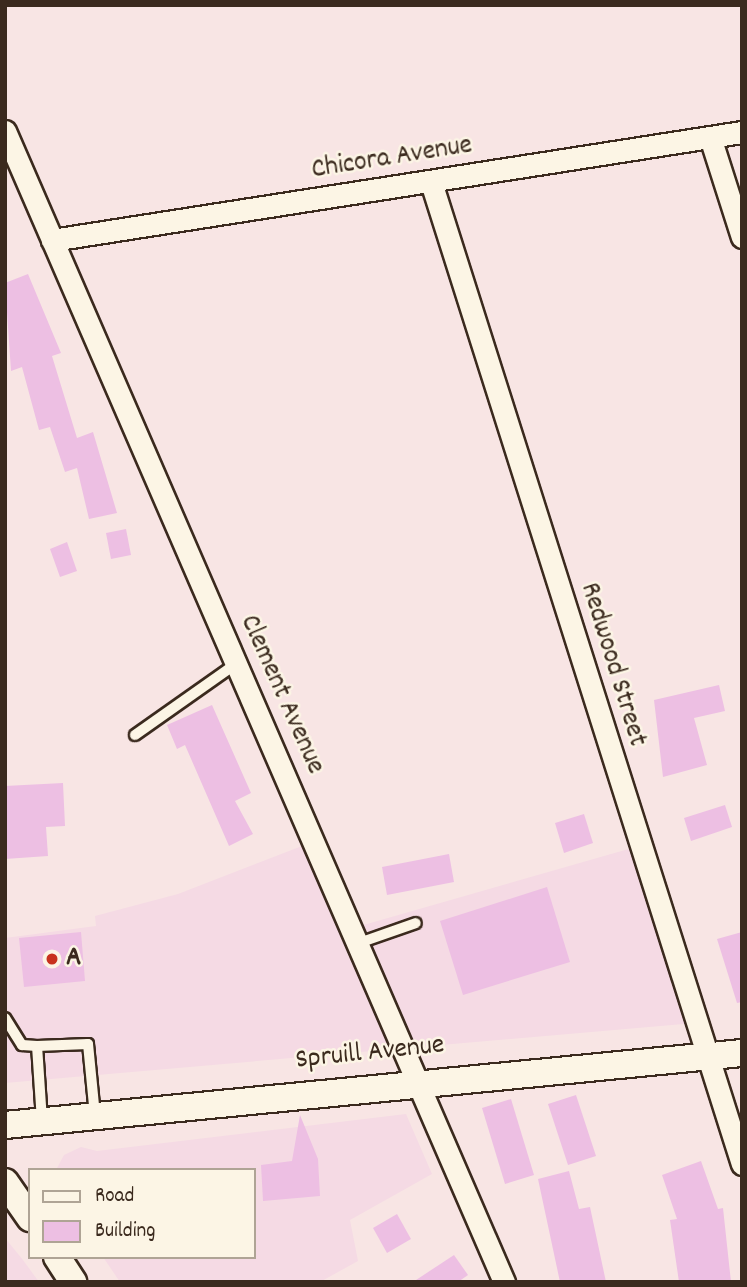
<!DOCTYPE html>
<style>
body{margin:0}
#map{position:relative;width:747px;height:1287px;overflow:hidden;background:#f8e5e4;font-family:Dekko,sans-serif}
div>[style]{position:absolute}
.built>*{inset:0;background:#f5dae4}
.building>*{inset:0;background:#edbfe3}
.roads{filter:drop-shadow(2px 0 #3b2a1e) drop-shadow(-2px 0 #3b2a1e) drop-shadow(0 2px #3b2a1e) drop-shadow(0 -2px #3b2a1e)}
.service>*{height:10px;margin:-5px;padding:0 5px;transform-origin:5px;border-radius:5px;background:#fcf5e5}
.minor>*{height:21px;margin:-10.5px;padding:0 10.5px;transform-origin:10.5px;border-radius:10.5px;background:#fcf5e5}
.tertiary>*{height:26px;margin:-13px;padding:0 13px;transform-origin:13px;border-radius:13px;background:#fcf5e5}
.dots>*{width:19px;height:19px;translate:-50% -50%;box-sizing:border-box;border:4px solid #fcf5e5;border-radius:50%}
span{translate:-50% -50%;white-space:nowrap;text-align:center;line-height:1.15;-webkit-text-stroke:5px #fcf5e5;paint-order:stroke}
.street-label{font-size:28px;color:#3b2a1e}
.poi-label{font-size:28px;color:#3b2a1e;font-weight:700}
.left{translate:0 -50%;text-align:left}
.frame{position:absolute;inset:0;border:7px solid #3b2a1e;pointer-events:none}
.legend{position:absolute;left:28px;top:1168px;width:228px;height:91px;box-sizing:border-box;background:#fcf5e5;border:2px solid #afa495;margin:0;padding:9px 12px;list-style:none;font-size:21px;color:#3b2a1e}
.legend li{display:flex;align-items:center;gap:14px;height:35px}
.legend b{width:35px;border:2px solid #afa495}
</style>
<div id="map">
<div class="built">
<div style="clip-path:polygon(315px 841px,353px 928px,639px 846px,695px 1023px,5px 1083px,5px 938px,96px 926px,95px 916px,178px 894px)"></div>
<div style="clip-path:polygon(406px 1114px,432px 1174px,350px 1220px,358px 1261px,320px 1282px,120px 1282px,103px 1257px,254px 1257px,254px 1170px,56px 1170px,64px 1155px,81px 1147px,97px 1151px)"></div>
<div style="clip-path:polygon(5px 1238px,23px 1260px,39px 1282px,5px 1282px)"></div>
</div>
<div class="building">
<div style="clip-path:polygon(28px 274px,61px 353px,52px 356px,77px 438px,93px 432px,117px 513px,89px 519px,77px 468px,65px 472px,50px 427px,39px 430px,22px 367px,11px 371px,5px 283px)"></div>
<div style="clip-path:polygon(126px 529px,131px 555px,111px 559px,106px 533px)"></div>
<div style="clip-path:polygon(67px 542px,77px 571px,60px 577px,50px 549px)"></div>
<div style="clip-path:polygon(719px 685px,725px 711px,694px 718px,707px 765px,663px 777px,654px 700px)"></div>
<div style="clip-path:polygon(212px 705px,251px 793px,235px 801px,253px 834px,229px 846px,185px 745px,177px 749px,167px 725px)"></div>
<div style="clip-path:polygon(63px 783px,65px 826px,46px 827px,48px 856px,5px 859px,5px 786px)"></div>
<div style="clip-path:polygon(725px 805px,732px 827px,691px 841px,684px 818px)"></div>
<div style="clip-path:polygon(584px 814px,593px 843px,564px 853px,555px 823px)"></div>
<div style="clip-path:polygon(449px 854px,454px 882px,387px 895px,382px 867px)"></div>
<div style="clip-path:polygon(547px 887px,570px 962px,463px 995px,440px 921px)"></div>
<div style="clip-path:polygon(81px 932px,85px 981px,24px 987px,19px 938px)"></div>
<div style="clip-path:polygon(742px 932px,742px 1002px,737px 1003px,717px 939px)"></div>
<div style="clip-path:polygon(576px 1095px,596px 1156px,568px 1165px,548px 1104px)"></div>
<div style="clip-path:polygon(511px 1099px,534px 1175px,505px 1184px,482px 1108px)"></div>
<div style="clip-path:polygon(300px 1115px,318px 1159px,320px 1196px,263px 1201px,261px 1165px,292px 1161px)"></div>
<div style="clip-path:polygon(701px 1161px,718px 1209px,723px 1208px,731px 1282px,679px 1282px,670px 1220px,677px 1219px,662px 1175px)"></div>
<div style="clip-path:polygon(569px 1171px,579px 1209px,590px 1207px,606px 1282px,560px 1282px,538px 1179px)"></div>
<div style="clip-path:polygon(397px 1214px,411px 1239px,387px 1253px,373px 1228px)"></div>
<div style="clip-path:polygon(454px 1255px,468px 1275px,458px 1282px,413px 1282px)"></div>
</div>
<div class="roads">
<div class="service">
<div style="left:135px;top:735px;width:125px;rotate:-35.2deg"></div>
<div style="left:359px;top:943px;width:60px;rotate:-19.3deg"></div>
<div style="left:5px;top:1018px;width:32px;rotate:58deg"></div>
<div style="left:22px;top:1045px;width:15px;rotate:4deg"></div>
<div style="left:42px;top:1121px;width:75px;rotate:-93.8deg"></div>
<div style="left:37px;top:1046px;width:51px;rotate:-2.2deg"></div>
<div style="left:88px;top:1044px;width:72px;rotate:84.4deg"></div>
</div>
<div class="minor">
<div style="left:5px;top:131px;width:1255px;rotate:66.56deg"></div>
<div style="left:710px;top:137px;width:105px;rotate:72.3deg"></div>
<div style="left:431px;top:182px;width:1030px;rotate:72.43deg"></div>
<div style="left:52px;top:240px;width:698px;rotate:-8.9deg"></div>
</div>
<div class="tertiary">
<div style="left:5px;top:1125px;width:741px;rotate:-5.58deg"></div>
<div style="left:5px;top:1182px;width:44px;rotate:55.2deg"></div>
<div style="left:57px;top:1257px;width:30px;rotate:57deg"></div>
</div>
</div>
<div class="dots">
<div style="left:52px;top:959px;background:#c8321e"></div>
</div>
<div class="street-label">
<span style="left:392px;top:159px;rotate:-9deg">Chicora Avenue</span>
<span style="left:612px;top:665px;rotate:73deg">Redwood Street</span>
<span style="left:281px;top:695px;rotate:66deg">Clement Avenue</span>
<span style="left:370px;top:1054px;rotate:-6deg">Spruill Avenue</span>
</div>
<div class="poi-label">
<span class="left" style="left:66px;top:959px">A</span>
</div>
<div class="frame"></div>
<ul class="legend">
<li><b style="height:9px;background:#fcf5e5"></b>Road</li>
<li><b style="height:19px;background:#edbfe3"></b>Building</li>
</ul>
</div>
